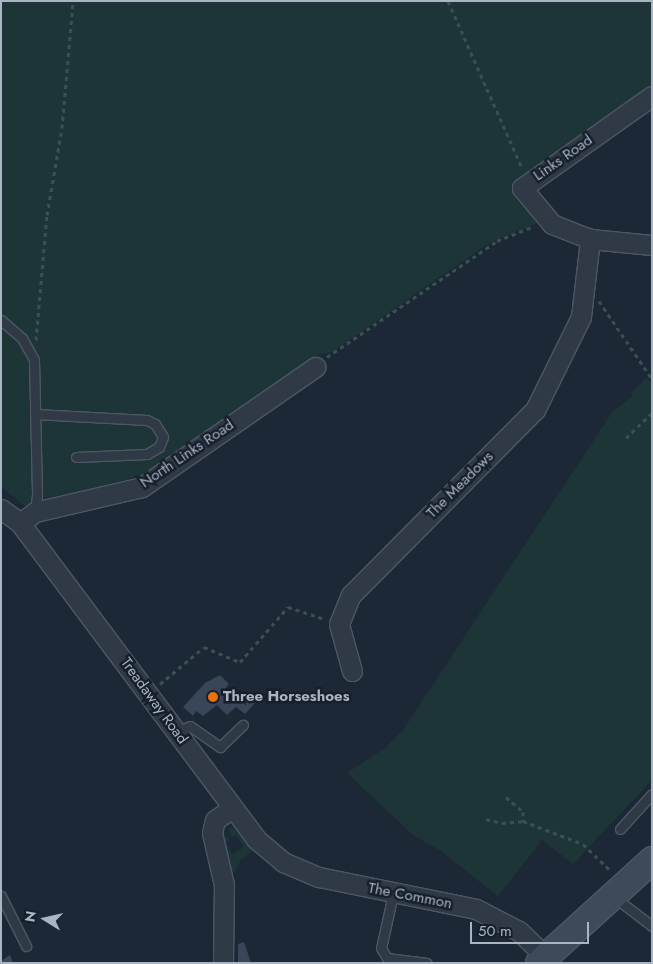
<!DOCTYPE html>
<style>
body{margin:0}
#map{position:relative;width:653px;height:964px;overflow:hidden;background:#1d2836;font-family:Jost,sans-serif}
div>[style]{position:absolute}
.green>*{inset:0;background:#1e3538}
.building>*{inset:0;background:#384658}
.path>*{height:3px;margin-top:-1.5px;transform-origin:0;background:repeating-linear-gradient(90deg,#395152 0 4px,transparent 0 8px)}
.roads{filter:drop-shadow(1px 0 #4d5765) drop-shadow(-1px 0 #4d5765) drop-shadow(0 1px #4d5765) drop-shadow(0 -1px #4d5765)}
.lane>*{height:9px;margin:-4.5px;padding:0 4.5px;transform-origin:4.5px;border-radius:4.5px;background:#303a47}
.street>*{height:19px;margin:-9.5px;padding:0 9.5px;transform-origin:9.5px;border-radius:9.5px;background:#303a47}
.secondary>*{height:26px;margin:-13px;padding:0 13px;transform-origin:13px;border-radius:13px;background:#3e495a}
.dots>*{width:14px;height:14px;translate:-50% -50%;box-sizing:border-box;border:2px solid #161f2b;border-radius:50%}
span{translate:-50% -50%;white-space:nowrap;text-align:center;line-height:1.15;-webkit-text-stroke:5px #161f2b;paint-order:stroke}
.street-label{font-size:15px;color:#a9b4c5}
.poi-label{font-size:15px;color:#a9b4c5;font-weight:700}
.left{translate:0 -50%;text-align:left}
.frame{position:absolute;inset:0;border:2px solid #a9b4c5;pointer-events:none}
.north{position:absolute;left:20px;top:894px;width:50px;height:50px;-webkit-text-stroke:4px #161f2b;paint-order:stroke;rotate:280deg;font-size:14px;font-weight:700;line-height:20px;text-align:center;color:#a9b4c5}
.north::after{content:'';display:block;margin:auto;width:18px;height:22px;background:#a9b4c5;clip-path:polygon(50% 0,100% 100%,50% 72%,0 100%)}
.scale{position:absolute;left:470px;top:922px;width:119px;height:22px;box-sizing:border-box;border:2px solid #a9b4c5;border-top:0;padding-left:6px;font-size:15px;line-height:18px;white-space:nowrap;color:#a9b4c5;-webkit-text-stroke:4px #161f2b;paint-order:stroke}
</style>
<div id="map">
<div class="green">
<div style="clip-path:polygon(1px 1px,652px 1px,652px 86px,512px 189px,540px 222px,489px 243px,332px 352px,317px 355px,278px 387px,159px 471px,25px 506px,1px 487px)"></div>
<div style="clip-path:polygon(646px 378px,652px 383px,652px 780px,573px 864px,542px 840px,498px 896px,441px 851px,413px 835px,347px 773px,385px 748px,403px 730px,613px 411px,632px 397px,632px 392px)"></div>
<div style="clip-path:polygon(228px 827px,233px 827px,257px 849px,241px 859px,231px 879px,220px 838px,222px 832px,230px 840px,226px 842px,232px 854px,244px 847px,236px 835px,232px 838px)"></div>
</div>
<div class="building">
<div style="clip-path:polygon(220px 675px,229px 684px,224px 690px,239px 703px,244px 695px,255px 703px,245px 714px,236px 707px,227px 715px,217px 705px,203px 716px,196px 711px,193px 716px,183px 707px,205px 683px)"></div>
<div style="clip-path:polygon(244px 942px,251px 963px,238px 963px,238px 944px)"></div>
<div style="clip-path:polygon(10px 955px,13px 963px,1px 963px,1px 961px)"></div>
</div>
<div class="path">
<div style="left:448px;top:1px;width:183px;rotate:66.1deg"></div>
<div style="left:599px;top:301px;width:94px;rotate:55.8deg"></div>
<div style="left:36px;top:340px;width:125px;rotate:-85deg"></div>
<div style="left:47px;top:215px;width:88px;rotate:-80.2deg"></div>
<div style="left:62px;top:128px;width:127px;rotate:-85deg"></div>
<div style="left:327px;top:357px;width:206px;rotate:-34.3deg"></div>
<div style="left:497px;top:241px;width:40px;rotate:-22deg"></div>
<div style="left:626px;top:438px;width:36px;rotate:-44deg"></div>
<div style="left:160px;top:684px;width:57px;rotate:-40.1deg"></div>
<div style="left:204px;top:647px;width:39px;rotate:23deg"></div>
<div style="left:240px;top:662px;width:73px;rotate:-48.9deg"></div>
<div style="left:288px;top:607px;width:39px;rotate:18deg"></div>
<div style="left:506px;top:797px;width:23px;rotate:41deg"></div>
<div style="left:523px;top:812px;width:9px;rotate:90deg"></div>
<div style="left:523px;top:821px;width:64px;rotate:21deg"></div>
<div style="left:583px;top:844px;width:39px;rotate:44deg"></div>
<div style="left:486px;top:819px;width:16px;rotate:14deg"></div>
<div style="left:502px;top:823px;width:21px;rotate:-5deg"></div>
</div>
<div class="roads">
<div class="lane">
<div style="left:1px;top:320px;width:28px;rotate:41deg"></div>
<div style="left:22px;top:338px;width:25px;rotate:61deg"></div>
<div style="left:34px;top:360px;width:135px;rotate:88.7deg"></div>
<div style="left:37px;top:495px;width:17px;rotate:97deg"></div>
<div style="left:35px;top:414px;width:112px;rotate:3.1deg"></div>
<div style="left:147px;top:420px;width:9px;rotate:27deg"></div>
<div style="left:155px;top:424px;width:15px;rotate:58deg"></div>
<div style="left:163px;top:437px;width:11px;rotate:112deg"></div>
<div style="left:159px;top:447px;width:14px;rotate:150deg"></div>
<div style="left:147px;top:454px;width:71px;rotate:177.6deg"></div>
<div style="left:178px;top:732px;width:13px;rotate:-27deg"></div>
<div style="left:190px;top:726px;width:37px;rotate:35deg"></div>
<div style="left:220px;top:747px;width:32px;rotate:-44deg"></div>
<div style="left:620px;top:829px;width:47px;rotate:-47.6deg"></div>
<div style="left:393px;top:894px;width:55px;rotate:102.5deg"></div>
<div style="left:381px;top:948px;width:12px;rotate:59deg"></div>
<div style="left:387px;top:958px;width:40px;rotate:7.1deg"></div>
<div style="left:1px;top:896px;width:56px;rotate:63.4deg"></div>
<div style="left:614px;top:897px;width:48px;rotate:37.3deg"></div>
</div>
<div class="street">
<div style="left:590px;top:239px;width:41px;rotate:-158.5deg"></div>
<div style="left:552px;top:224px;width:47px;rotate:-129.8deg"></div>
<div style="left:522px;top:188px;width:159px;rotate:-35.3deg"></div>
<div style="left:1px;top:509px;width:24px;rotate:36deg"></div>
<div style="left:20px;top:523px;width:394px;rotate:53.2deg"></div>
<div style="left:256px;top:839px;width:35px;rotate:40deg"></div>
<div style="left:283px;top:862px;width:39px;rotate:23deg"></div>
<div style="left:319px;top:877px;width:160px;rotate:11.5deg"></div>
<div style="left:476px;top:909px;width:48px;rotate:27.1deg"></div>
<div style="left:519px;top:931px;width:37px;rotate:44deg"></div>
<div style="left:20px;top:523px;width:19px;rotate:-36deg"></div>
<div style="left:35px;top:512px;width:110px;rotate:-13.2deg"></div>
<div style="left:142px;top:487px;width:211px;rotate:-34.7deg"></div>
<div style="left:352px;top:671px;width:49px;rotate:-105.5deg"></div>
<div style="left:339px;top:624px;width:31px;rotate:-68deg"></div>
<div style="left:351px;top:595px;width:261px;rotate:-45.2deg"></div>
<div style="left:535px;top:410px;width:104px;rotate:-63.7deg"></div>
<div style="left:581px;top:317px;width:79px;rotate:-83.4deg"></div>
<div style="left:590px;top:239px;width:62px;rotate:5.5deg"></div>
<div style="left:223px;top:963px;width:78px;rotate:-89.3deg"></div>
<div style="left:224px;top:885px;width:53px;rotate:-103deg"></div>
<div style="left:212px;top:833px;width:13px;rotate:-77deg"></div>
<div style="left:215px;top:820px;width:21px;rotate:-35deg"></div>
</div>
<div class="secondary">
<div style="left:539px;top:963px;width:153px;rotate:-42.3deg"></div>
</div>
</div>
<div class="dots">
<div style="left:213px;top:697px;background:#e8710a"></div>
</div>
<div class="street-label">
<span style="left:563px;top:158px;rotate:-35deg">Links Road</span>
<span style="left:187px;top:454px;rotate:-34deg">North Links Road</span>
<span style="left:460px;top:485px;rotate:-45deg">The Meadows</span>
<span style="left:154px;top:701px;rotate:54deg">Treadaway Road</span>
<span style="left:410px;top:896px;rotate:11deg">The Common</span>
</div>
<div class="poi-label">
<span class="left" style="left:223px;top:697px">Three Horseshoes</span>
</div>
<div class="frame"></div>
<div class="north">N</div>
<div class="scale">50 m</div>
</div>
